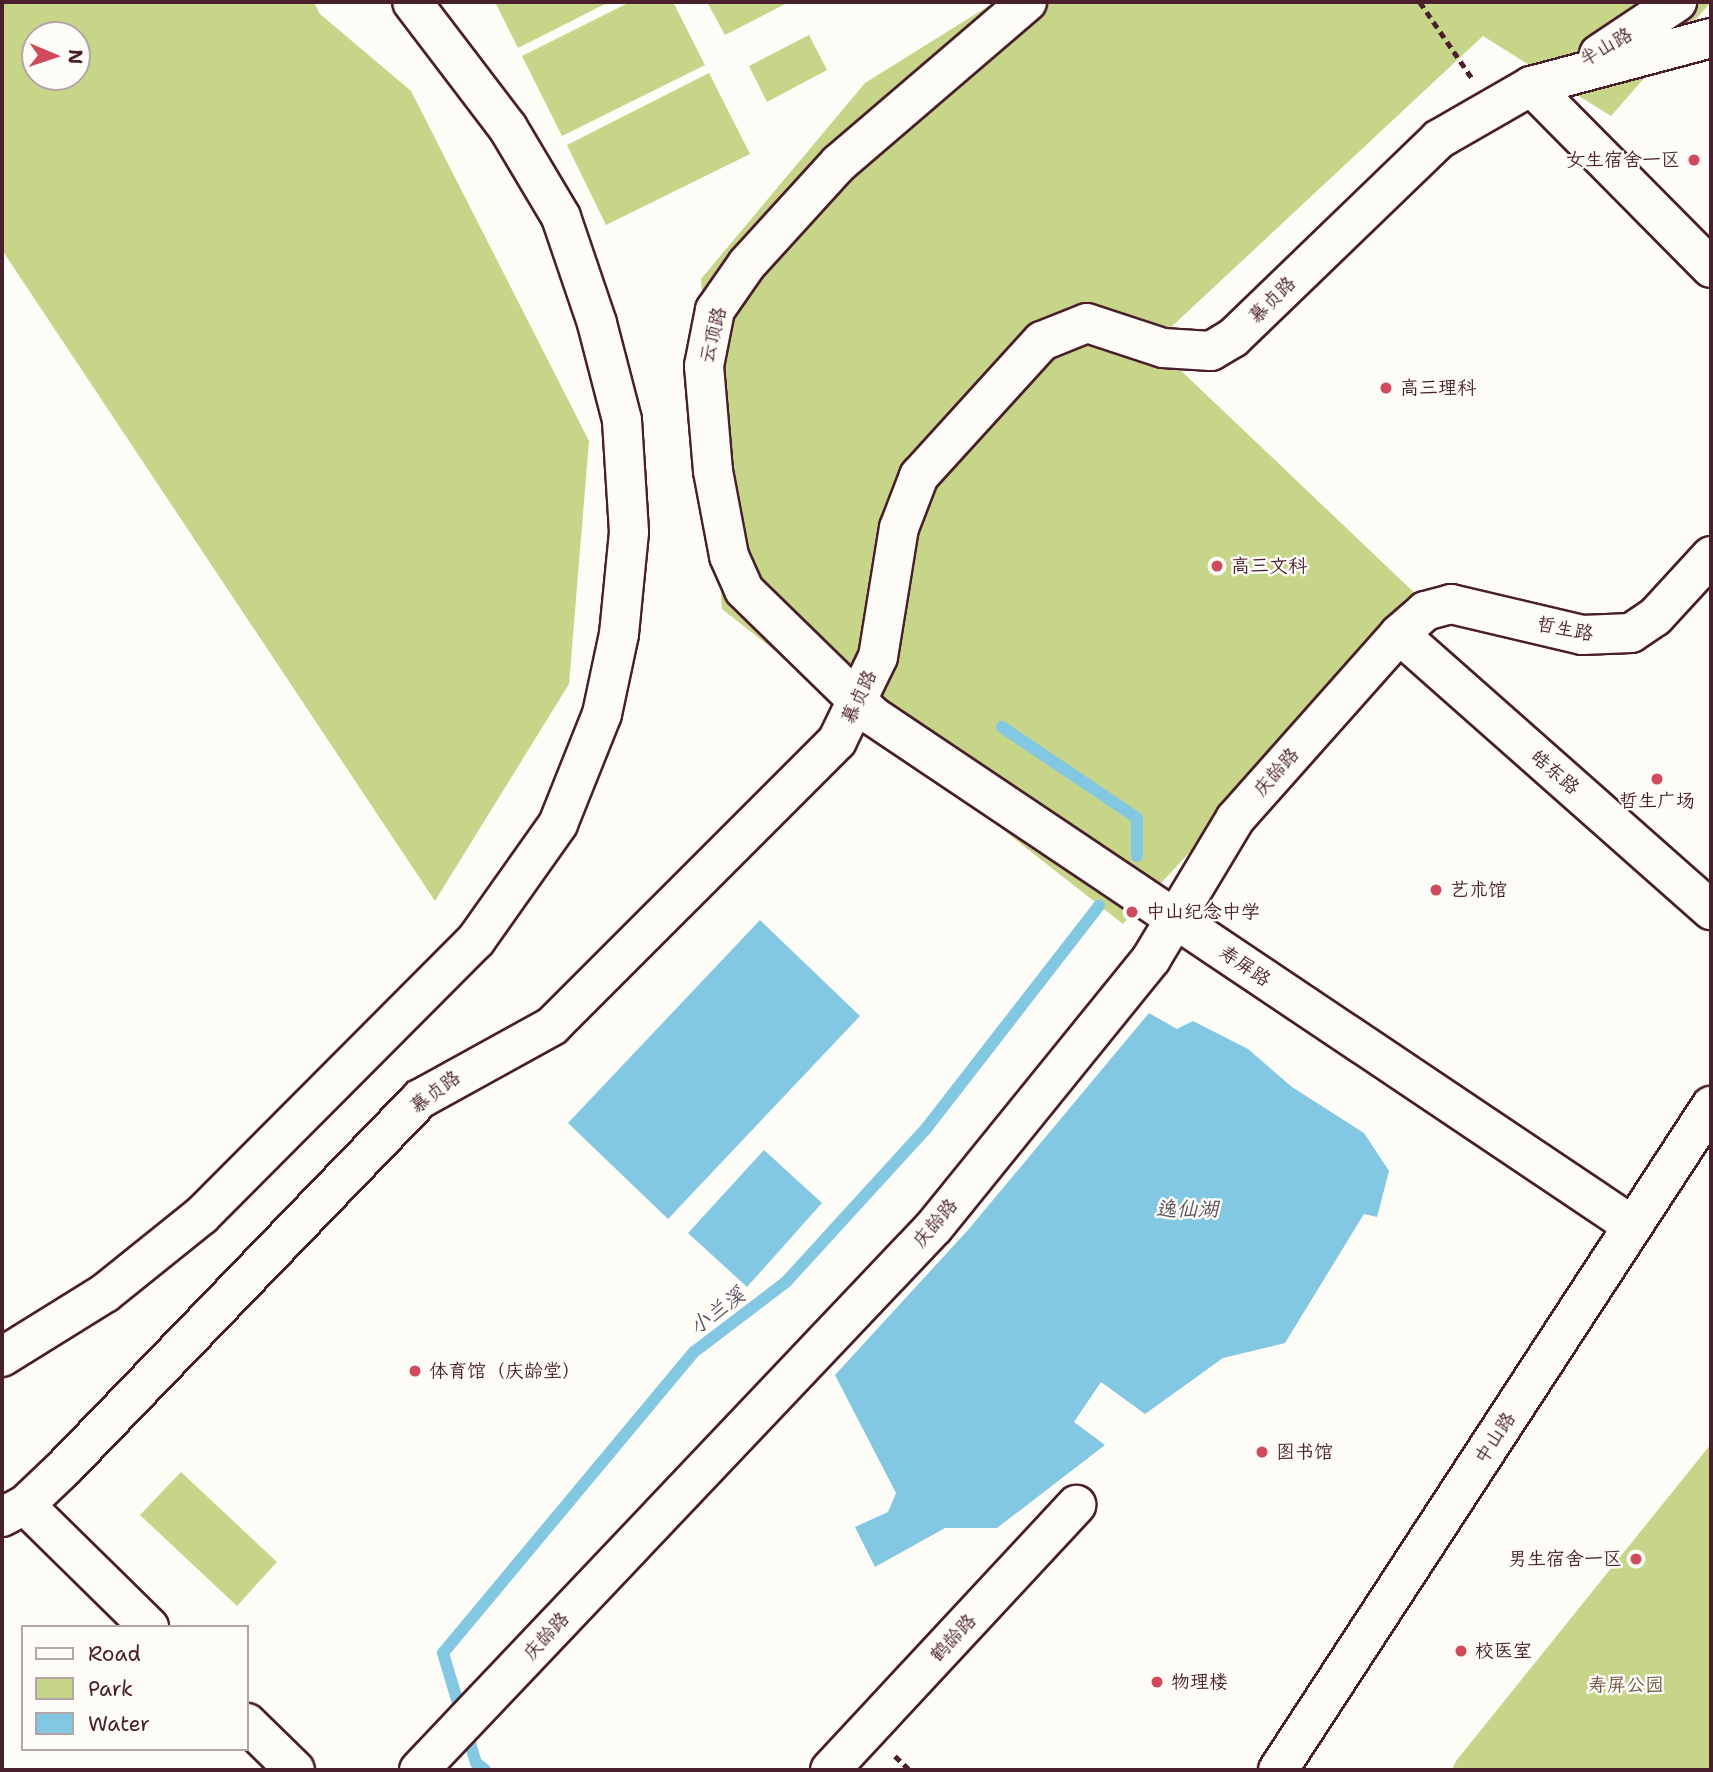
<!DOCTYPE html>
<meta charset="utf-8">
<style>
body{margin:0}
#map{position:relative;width:1713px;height:1772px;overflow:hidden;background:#fdfcf7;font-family:"Shantell Sans","LXGW WenKai TC",sans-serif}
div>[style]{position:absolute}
.green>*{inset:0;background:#c7d589}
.water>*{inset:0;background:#82c8e3}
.stream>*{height:12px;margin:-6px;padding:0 6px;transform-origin:6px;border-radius:6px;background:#82c8e3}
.path>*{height:4.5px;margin-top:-2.25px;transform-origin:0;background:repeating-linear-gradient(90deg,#4a1f2b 0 7px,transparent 0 12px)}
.roads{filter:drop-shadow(2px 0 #4a1f2b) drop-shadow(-2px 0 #4a1f2b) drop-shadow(0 2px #4a1f2b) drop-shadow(0 -2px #4a1f2b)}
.street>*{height:38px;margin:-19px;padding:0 19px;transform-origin:19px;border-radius:19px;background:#fdfcf7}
.dots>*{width:19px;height:19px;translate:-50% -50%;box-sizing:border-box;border:4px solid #fdfcf7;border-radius:50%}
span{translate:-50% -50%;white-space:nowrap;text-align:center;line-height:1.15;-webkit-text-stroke:5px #fdfcf7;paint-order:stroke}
.street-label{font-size:19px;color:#4a1f2b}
.poi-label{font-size:19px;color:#4a1f2b}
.right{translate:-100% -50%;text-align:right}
.left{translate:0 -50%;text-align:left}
.park-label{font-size:19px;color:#705647}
.water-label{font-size:21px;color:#5b5262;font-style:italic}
.frame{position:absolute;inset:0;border:4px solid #4a1f2b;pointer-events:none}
.legend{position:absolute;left:21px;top:1625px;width:228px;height:126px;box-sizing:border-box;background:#fdfcf7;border:2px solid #b5a4a5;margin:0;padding:9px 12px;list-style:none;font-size:21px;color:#4a1f2b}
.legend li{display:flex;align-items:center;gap:14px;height:35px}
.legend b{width:35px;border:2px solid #b5a4a5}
.north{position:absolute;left:21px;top:21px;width:70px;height:70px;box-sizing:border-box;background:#fdfcf7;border:2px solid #b5a4a5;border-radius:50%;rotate:92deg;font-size:19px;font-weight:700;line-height:28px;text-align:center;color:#4a1f2b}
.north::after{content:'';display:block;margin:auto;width:24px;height:32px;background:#d1495b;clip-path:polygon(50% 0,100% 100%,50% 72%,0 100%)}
</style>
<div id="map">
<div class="green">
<div style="clip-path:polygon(evenodd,2px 2px,314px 2px,320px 14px,411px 91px,589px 441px,569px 684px,435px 901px,2px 250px,2px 2px,77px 35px,77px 77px,35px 77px,35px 35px,77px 35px)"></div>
<div style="clip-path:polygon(495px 2px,609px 2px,518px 48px)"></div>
<div style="clip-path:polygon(630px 2px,673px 2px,705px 65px,562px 136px,522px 56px)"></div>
<div style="clip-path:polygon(707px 2px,789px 2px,725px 35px)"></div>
<div style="clip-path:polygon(995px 2px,1711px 2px,1611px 116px,1483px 36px,1153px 344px,1423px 601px,1123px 924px,722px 609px,701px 279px,865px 83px)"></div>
<div style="clip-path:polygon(809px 35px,827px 70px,767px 102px,749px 66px)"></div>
<div style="clip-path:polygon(709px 73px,750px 154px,606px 225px,567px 145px)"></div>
<div style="clip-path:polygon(1711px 1444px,1711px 1770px,1452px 1770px,1456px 1761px)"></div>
<div style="clip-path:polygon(181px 1472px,277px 1562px,237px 1606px,140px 1515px)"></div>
</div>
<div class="water">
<div style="clip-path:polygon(760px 920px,860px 1016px,668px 1219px,568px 1123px)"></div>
<div style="clip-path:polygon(1149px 1013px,1177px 1029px,1193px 1021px,1248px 1049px,1292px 1087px,1364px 1133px,1389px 1171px,1377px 1217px,1364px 1214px,1285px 1343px,1223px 1358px,1145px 1414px,1101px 1382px,1074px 1422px,1105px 1445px,997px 1528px,945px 1528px,875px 1567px,855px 1527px,888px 1512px,896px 1493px,835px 1375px,968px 1230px)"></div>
<div style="clip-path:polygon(764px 1150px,822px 1203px,747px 1287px,688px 1233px)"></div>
</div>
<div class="stream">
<div style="left:1002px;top:727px;width:163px;rotate:34deg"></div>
<div style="left:1137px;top:818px;width:38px;rotate:90deg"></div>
<div style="left:485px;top:1770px;width:11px;rotate:-142deg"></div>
<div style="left:476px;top:1763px;width:115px;rotate:-106.7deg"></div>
<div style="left:443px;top:1653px;width:392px;rotate:-50.2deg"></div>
<div style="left:694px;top:1352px;width:116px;rotate:-37.3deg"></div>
<div style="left:786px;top:1282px;width:206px;rotate:-47.6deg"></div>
<div style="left:925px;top:1130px;width:284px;rotate:-52.2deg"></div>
</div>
<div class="path">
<div style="left:1420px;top:2px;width:92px;rotate:55.6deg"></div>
<div style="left:895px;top:1756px;width:21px;rotate:43deg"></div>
</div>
<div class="roads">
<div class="street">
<div style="left:1027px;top:2px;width:248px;rotate:139.4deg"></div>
<div style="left:839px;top:163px;width:137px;rotate:132.3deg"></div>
<div style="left:747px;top:264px;width:56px;rotate:124.8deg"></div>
<div style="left:715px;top:310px;width:57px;rotate:101.1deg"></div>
<div style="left:704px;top:366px;width:105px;rotate:85.1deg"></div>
<div style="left:713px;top:471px;width:86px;rotate:79.3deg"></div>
<div style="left:729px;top:556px;width:37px;rotate:66deg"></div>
<div style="left:744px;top:590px;width:180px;rotate:44.3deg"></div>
<div style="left:873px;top:716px;width:915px;rotate:33.86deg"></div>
<div style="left:1599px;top:54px;width:94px;rotate:-33.7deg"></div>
<div style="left:1531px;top:86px;width:256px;rotate:45.3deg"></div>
<div style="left:1399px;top:634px;width:417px;rotate:41.5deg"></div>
<div style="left:2px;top:1357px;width:121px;rotate:-31.9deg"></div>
<div style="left:105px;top:1293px;width:124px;rotate:-38.8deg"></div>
<div style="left:202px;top:1215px;width:388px;rotate:-45.1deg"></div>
<div style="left:476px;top:940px;width:142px;rotate:-54.7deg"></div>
<div style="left:558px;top:824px;width:118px;rotate:-68.2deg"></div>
<div style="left:602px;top:714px;width:82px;rotate:-78deg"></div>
<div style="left:619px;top:634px;width:102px;rotate:-84.4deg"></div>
<div style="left:629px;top:532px;width:112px;rotate:-93.6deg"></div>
<div style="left:622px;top:420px;width:100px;rotate:-104.5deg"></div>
<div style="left:597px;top:323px;width:112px;rotate:-108.8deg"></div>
<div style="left:561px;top:217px;width:104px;rotate:-120.8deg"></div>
<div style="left:508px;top:128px;width:158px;rotate:-127.3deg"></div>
<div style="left:25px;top:1505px;width:174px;rotate:44.5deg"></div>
<div style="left:2px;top:1517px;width:26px;rotate:-28deg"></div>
<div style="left:25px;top:1505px;width:54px;rotate:-43.5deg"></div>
<div style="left:64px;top:1468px;width:513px;rotate:-46.03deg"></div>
<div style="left:420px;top:1099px;width:151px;rotate:-28.9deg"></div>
<div style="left:552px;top:1026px;width:403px;rotate:-45deg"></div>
<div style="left:837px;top:741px;width:93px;rotate:-64deg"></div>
<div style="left:878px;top:657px;width:131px;rotate:-80.8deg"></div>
<div style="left:899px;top:528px;width:56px;rotate:-69deg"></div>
<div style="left:919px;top:476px;width:183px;rotate:-47.7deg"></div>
<div style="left:1042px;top:341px;width:48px;rotate:-21.8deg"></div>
<div style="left:1087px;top:323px;width:80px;rotate:18.2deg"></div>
<div style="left:1163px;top:348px;width:48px;rotate:3.6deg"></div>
<div style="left:1211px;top:351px;width:26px;rotate:-31deg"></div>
<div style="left:1233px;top:338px;width:286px;rotate:-44deg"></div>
<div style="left:1439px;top:139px;width:106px;rotate:-29.9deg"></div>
<div style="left:1531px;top:86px;width:186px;rotate:-14.9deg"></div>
<div style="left:247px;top:1723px;width:67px;rotate:44.4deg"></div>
<div style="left:419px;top:1770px;width:748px;rotate:-46.52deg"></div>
<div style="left:934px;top:1227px;width:345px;rotate:-51deg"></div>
<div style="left:1151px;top:959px;width:163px;rotate:-59deg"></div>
<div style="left:1235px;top:819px;width:247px;rotate:-48.4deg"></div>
<div style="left:1399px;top:634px;width:35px;rotate:-41deg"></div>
<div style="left:1425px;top:611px;width:27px;rotate:-15deg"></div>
<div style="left:1451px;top:604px;width:135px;rotate:13.3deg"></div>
<div style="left:1582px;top:635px;width:49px;rotate:-2.3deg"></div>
<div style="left:1631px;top:633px;width:29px;rotate:-34deg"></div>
<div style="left:1655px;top:617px;width:83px;rotate:-47.4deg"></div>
<div style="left:830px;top:1770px;width:362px;rotate:-47.1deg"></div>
<div style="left:1278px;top:1770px;width:793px;rotate:-56.89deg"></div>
</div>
</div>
<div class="dots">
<div style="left:1694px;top:160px;background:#d1495b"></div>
<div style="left:1386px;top:388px;background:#d1495b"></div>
<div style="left:1217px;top:566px;background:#d1495b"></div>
<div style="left:1657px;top:779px;background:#d1495b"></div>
<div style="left:1436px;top:890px;background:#d1495b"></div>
<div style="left:1132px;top:912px;background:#d1495b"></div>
<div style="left:415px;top:1371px;background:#d1495b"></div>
<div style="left:1262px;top:1452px;background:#d1495b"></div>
<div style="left:1636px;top:1559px;background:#d1495b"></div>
<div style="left:1461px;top:1651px;background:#d1495b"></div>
<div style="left:1157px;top:1682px;background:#d1495b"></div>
</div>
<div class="street-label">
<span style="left:1606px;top:47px;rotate:-30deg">半山路</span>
<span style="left:1272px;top:300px;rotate:-45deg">慕贞路</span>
<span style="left:713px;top:335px;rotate:-76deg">云顶路</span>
<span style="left:1565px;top:629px;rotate:11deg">哲生路</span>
<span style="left:859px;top:697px;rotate:-65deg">慕贞路</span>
<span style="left:1276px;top:772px;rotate:-48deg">庆龄路</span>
<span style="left:1555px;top:772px;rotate:41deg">皓东路</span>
<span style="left:1245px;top:966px;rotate:34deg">寿屏路</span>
<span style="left:435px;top:1092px;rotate:-37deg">慕贞路</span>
<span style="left:935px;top:1223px;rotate:-49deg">庆龄路</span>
<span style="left:1495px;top:1438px;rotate:-57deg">中山路</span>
<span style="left:546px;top:1636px;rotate:-47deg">庆龄路</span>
<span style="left:953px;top:1638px;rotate:-47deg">鹤龄路</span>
</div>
<div class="poi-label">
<span class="right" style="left:1680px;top:160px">女生宿舍一区</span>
<span class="left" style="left:1400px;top:388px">高三理科</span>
<span class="left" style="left:1231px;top:566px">高三文科</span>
<span style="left:1657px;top:801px">哲生广场</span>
<span class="left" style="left:1450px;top:890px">艺术馆</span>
<span class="left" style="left:1146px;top:912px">中山纪念中学</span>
<span class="left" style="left:429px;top:1371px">体育馆（庆龄堂）</span>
<span class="left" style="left:1276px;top:1452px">图书馆</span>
<span class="right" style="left:1622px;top:1559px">男生宿舍一区</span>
<span class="left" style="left:1475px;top:1651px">校医室</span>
<span class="left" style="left:1171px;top:1682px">物理楼</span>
</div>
<div class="park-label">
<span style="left:1626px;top:1685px">寿屏公园</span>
</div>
<div class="water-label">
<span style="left:1187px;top:1209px">逸仙湖</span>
<span style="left:717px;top:1311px;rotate:-37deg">小兰溪</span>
</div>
<div class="frame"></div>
<ul class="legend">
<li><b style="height:9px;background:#fdfcf7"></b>Road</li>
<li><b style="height:19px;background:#c7d589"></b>Park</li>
<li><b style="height:19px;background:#82c8e3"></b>Water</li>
</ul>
<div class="north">N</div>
</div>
